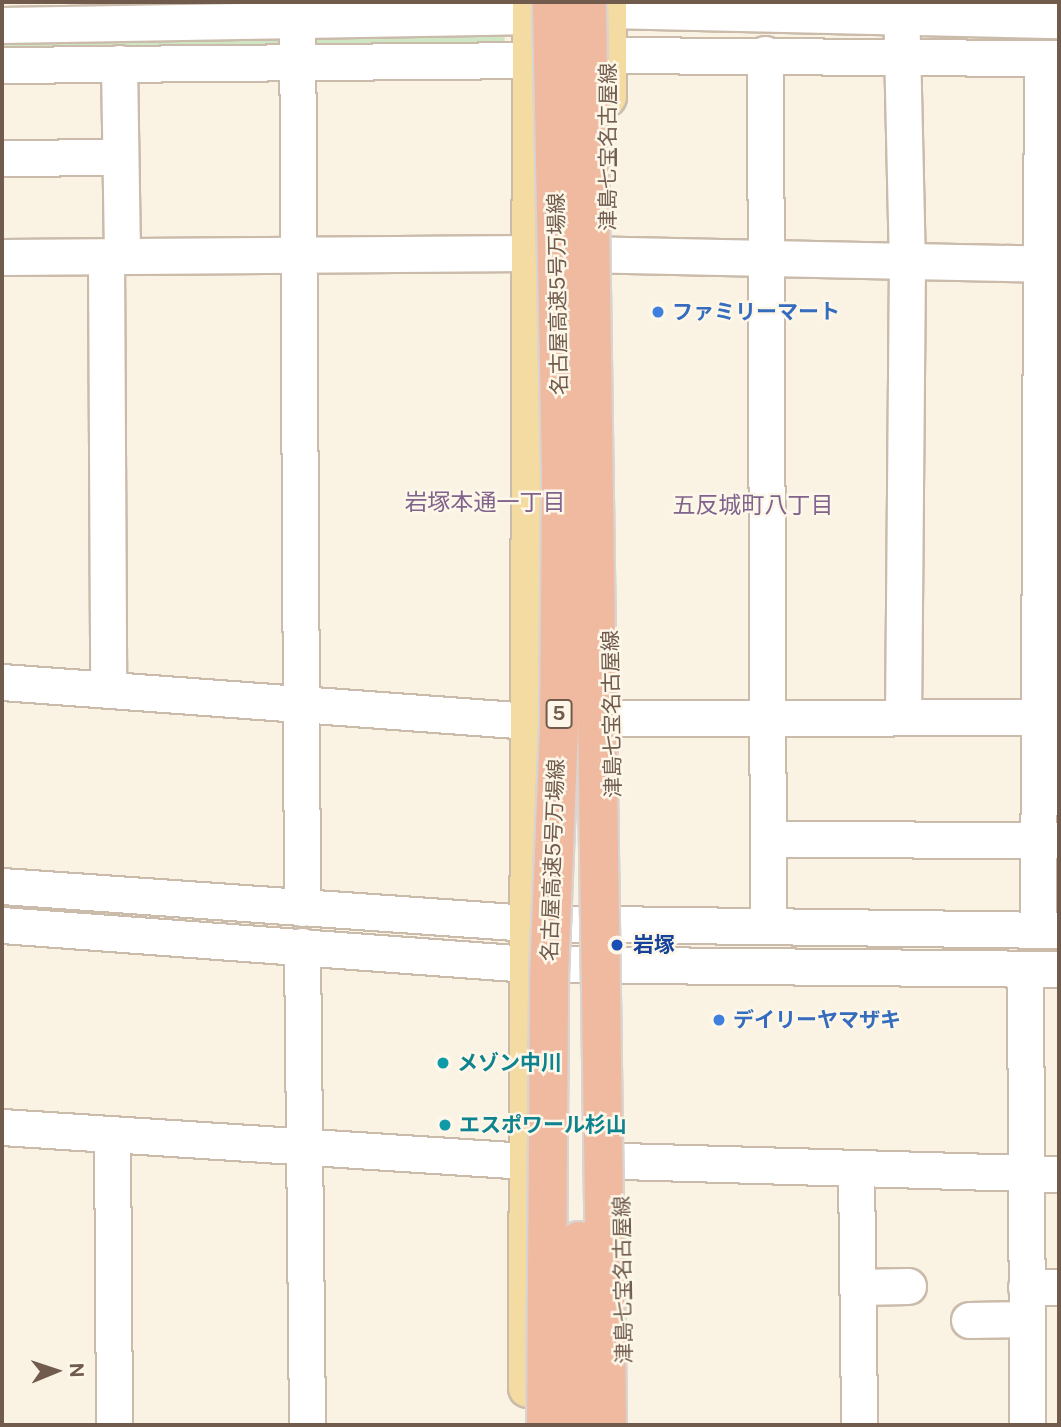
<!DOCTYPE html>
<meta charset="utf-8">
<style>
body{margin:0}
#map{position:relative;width:1061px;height:1427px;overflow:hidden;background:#faf3e4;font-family:"Public Sans","Noto Sans JP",sans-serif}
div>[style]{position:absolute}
.green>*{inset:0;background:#cfe6c4}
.roads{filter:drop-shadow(2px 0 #cabbab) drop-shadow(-2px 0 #cabbab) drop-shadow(0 2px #cabbab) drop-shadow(0 -2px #cabbab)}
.minor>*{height:35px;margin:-17.5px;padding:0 17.5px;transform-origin:17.5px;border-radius:17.5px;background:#fff}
.major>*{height:38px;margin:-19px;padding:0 19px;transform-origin:19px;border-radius:19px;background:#f3dba1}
.bridges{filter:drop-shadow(2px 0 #dad4d0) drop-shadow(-2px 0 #dad4d0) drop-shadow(0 2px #dad4d0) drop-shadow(0 -2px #dad4d0)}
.highway-bridge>*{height:38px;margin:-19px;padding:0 19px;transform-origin:19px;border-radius:19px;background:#efba9f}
.dots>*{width:19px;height:19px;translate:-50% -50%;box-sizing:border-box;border:4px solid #fdf7e9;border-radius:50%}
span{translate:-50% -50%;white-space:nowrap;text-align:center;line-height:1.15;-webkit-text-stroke:5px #fdf7e9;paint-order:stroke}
.shield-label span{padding:2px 5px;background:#fdf7e9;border:2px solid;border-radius:5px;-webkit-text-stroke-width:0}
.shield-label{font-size:19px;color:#705b4c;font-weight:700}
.street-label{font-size:21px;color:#705b4c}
.shop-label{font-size:21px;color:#366cbe;font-weight:700}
.left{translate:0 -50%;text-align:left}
.transit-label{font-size:21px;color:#164399;font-weight:700}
.culture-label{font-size:21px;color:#0d838f;font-weight:700}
.neighbourhood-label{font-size:23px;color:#81648c}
.frame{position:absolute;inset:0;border:4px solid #705b4c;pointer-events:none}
.north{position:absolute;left:21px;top:1336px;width:70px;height:70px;-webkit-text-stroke:5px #fdf7e9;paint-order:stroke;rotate:88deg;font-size:19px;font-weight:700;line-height:28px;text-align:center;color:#705b4c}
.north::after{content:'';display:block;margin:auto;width:24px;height:32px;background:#705b4c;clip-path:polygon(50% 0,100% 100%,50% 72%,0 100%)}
</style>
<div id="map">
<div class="green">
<div style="clip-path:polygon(504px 22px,505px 48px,315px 47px,314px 34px)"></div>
<div style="clip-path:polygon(276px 28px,283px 43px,278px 51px,2px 57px,2px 33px)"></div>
</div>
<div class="roads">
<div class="minor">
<div style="left:297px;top:2px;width:906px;rotate:89.68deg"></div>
<div style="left:901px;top:2px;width:260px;rotate:88.7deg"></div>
<div style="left:907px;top:262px;width:455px;rotate:90.5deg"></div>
<div style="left:607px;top:10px;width:452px;rotate:1.3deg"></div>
<div style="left:2px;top:25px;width:530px;rotate:-0.97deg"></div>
<div style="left:765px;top:54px;width:872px;rotate:89.8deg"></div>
<div style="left:607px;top:55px;width:452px;rotate:0.4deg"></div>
<div style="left:119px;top:63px;width:193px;rotate:89.1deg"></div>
<div style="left:2px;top:65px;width:531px;rotate:-0.54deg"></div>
<div style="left:2px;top:158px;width:118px;rotate:-0.5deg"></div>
<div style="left:2px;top:257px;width:530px;rotate:-0.43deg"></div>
<div style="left:532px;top:253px;width:527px;rotate:1.2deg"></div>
<div style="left:106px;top:257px;width:432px;rotate:89.7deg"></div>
<div style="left:2px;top:682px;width:528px;rotate:4.23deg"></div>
<div style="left:611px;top:718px;width:448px;rotate:-0.1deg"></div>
<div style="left:770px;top:839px;width:289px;rotate:0.2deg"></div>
<div style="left:2px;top:886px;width:527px;rotate:4.02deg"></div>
<div style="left:528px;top:923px;width:531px;rotate:0.76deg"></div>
<div style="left:2px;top:925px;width:527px;rotate:4.24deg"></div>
<div style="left:528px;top:964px;width:531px;rotate:0.54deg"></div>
<div style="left:1038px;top:930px;width:872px;rotate:-89.74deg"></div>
<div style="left:302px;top:946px;width:479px;rotate:89.4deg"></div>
<div style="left:1025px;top:970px;width:455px;rotate:89.7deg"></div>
<div style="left:2px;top:1127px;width:526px;rotate:3.71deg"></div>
<div style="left:112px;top:1134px;width:291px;rotate:89.6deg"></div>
<div style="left:622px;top:1161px;width:437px;rotate:1.7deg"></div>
<div style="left:856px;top:1170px;width:255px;rotate:89.3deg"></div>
<div style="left:857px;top:1287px;width:51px;rotate:-1.1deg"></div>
<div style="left:1026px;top:1287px;width:33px"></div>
<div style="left:969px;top:1320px;width:58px;rotate:-1deg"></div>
</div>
<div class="major">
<div style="left:607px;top:2px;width:95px;rotate:90deg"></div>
<div style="left:528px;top:1388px;width:1386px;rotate:-89.83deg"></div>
</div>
</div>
<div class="bridges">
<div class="highway-bridge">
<div style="left:587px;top:2px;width:1423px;rotate:89.19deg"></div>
<div style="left:576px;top:1416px;width:175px;rotate:-89deg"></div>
<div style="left:546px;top:1425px;width:448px;rotate:-89.6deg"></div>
<div style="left:549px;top:977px;width:254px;rotate:-87.7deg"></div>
<div style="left:559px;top:723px;width:251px;rotate:-89.5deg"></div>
<div style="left:561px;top:472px;width:470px;rotate:-91.1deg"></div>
</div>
</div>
<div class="dots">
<div style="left:658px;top:312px;background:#3f7fe0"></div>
<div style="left:617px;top:945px;background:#1a4fb4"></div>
<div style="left:719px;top:1020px;background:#3f7fe0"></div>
<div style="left:443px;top:1063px;background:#0f9aa8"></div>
<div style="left:445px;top:1125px;background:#0f9aa8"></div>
</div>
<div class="shield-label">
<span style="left:559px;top:714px">5</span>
</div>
<div class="street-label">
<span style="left:608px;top:147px;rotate:-90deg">津島七宝名古屋線</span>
<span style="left:558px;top:294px;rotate:-91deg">名古屋高速5号万場線</span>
<span style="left:612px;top:714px;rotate:-91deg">津島七宝名古屋線</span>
<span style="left:553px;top:860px;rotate:-88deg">名古屋高速5号万場線</span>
<span style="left:623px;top:1280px;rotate:-91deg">津島七宝名古屋線</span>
</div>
<div class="shop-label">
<span class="left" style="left:672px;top:312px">ファミリーマート</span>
<span class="left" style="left:733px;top:1020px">デイリーヤマザキ</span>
</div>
<div class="transit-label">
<span class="left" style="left:633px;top:945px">岩塚</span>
</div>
<div class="culture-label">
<span class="left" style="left:457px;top:1063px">メゾン中川</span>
<span class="left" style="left:459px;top:1125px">エスポワール杉山</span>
</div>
<div class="neighbourhood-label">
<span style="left:485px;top:502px">岩塚本通一丁目</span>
<span style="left:753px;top:505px">五反城町八丁目</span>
</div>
<div class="frame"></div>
<div class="north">N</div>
</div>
